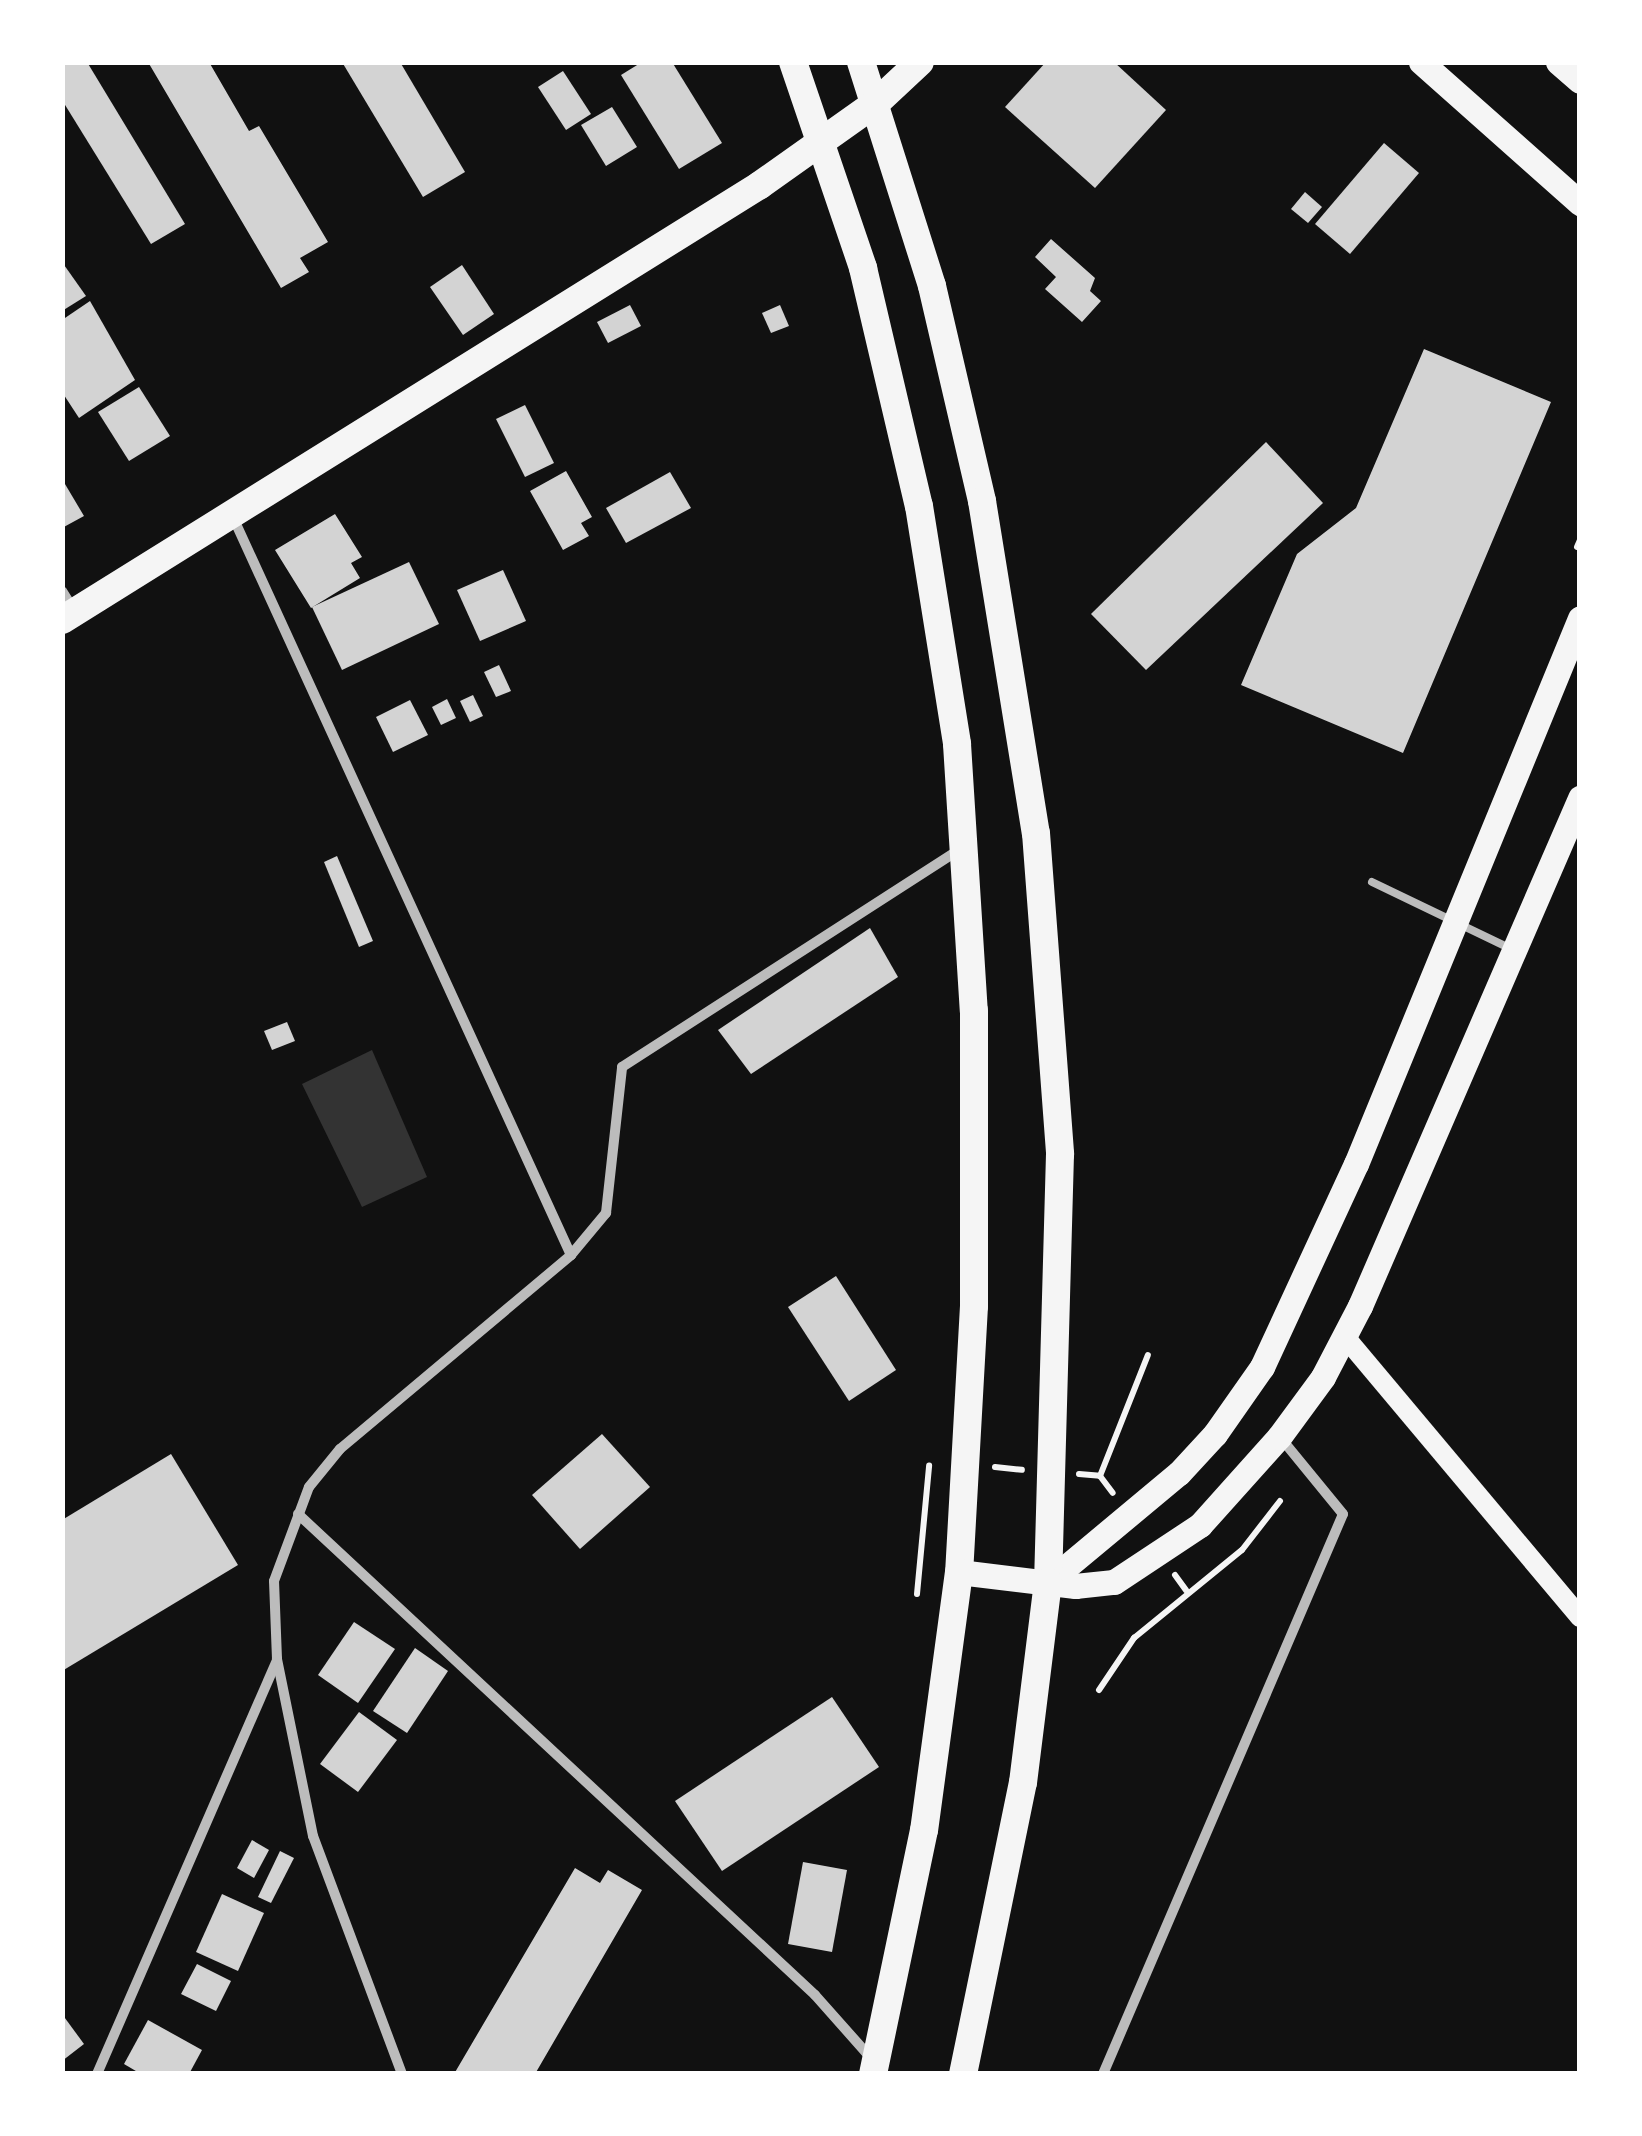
<!DOCTYPE html>
<style>
body{margin:0}
#map{position:relative;width:1642px;height:2136px;overflow:hidden;background:#111;font-family:Jost,sans-serif}
div>[style]{position:absolute}
.water>*{inset:0;background:#333}
.building>*{inset:0;background:#d3d3d3}
.path>*{height:6px;margin:-3px;padding:0 3px;transform-origin:3px;border-radius:3px;background:#f5f5f5}
.service>*{height:8px;margin:-4px;padding:0 4px;transform-origin:4px;border-radius:4px;background:#bcbcbc}
.minor>*{height:10px;margin:-5px;padding:0 5px;transform-origin:5px;border-radius:5px;background:#bcbcbc}
.secondary>*{height:20px;margin:-10px;padding:0 10px;transform-origin:10px;border-radius:10px;background:#f5f5f5}
.primary>*{height:25px;margin:-12.5px;padding:0 12.5px;transform-origin:12.5px;border-radius:12.5px;background:#f5f5f5}
.trunk>*{height:28px;margin:-14px;padding:0 14px;transform-origin:14px;border-radius:14px;background:#f5f5f5}
span{translate:-50% -50%;white-space:nowrap;text-align:center;line-height:1.15;-webkit-text-stroke:10px #fff;paint-order:stroke}
.frame{position:absolute;inset:0;border:65px solid #fff;pointer-events:none}
</style>
<div id="map">
<div class="water">
<div style="clip-path:polygon(372px 1050px,427px 1177px,362px 1207px,302px 1084px)"></div>
</div>
<div class="building">
<div style="clip-path:polygon(64px 62px,87px 62px,185px 224px,151px 244px,62px 100px)"></div>
<div style="clip-path:polygon(148px 62px,209px 62px,249px 131px,259px 126px,328px 242px,300px 258px,309px 272px,281px 288px)"></div>
<div style="clip-path:polygon(342px 62px,400px 62px,465px 172px,423px 197px)"></div>
<div style="clip-path:polygon(642px 62px,672px 62px,722px 143px,679px 169px,621px 75px)"></div>
<div style="clip-path:polygon(1046px 62px,1114px 62px,1166px 110px,1095px 188px,1005px 107px)"></div>
<div style="clip-path:polygon(563px 71px,591px 114px,566px 130px,538px 87px)"></div>
<div style="clip-path:polygon(612px 107px,637px 147px,606px 166px,581px 125px)"></div>
<div style="clip-path:polygon(1384px 143px,1419px 173px,1350px 254px,1315px 224px)"></div>
<div style="clip-path:polygon(1305px 192px,1322px 207px,1308px 223px,1291px 209px)"></div>
<div style="clip-path:polygon(1051px 239px,1095px 278px,1090px 291px,1101px 301px,1082px 322px,1045px 289px,1056px 277px,1035px 257px)"></div>
<div style="clip-path:polygon(62px 262px,86px 296px,62px 311px)"></div>
<div style="clip-path:polygon(462px 265px,494px 314px,463px 335px,430px 287px)"></div>
<div style="clip-path:polygon(90px 301px,135px 380px,79px 418px,62px 392px,62px 320px)"></div>
<div style="clip-path:polygon(630px 305px,641px 326px,608px 343px,597px 322px)"></div>
<div style="clip-path:polygon(780px 305px,789px 326px,771px 333px,762px 313px)"></div>
<div style="clip-path:polygon(1424px 349px,1551px 402px,1403px 753px,1241px 685px,1297px 554px,1356px 508px)"></div>
<div style="clip-path:polygon(139px 387px,170px 436px,129px 461px,98px 412px)"></div>
<div style="clip-path:polygon(525px 405px,554px 463px,525px 477px,496px 419px)"></div>
<div style="clip-path:polygon(1266px 442px,1323px 503px,1146px 670px,1091px 614px)"></div>
<div style="clip-path:polygon(566px 471px,592px 517px,581px 523px,589px 536px,563px 550px,530px 491px)"></div>
<div style="clip-path:polygon(670px 472px,691px 508px,626px 543px,606px 508px)"></div>
<div style="clip-path:polygon(62px 479px,84px 516px,62px 528px)"></div>
<div style="clip-path:polygon(335px 514px,362px 557px,351px 563px,360px 578px,311px 608px,275px 550px)"></div>
<div style="clip-path:polygon(409px 562px,439px 624px,342px 670px,312px 607px)"></div>
<div style="clip-path:polygon(503px 570px,526px 621px,480px 641px,457px 590px)"></div>
<div style="clip-path:polygon(499px 665px,511px 691px,496px 697px,484px 672px)"></div>
<div style="clip-path:polygon(473px 695px,483px 716px,470px 722px,460px 701px)"></div>
<div style="clip-path:polygon(447px 699px,456px 718px,441px 725px,432px 707px)"></div>
<div style="clip-path:polygon(410px 700px,428px 735px,393px 752px,376px 717px)"></div>
<div style="clip-path:polygon(337px 856px,373px 941px,359px 947px,324px 862px)"></div>
<div style="clip-path:polygon(870px 928px,898px 977px,751px 1074px,718px 1030px)"></div>
<div style="clip-path:polygon(287px 1022px,295px 1041px,272px 1050px,264px 1031px)"></div>
<div style="clip-path:polygon(836px 1276px,896px 1370px,849px 1401px,788px 1307px)"></div>
<div style="clip-path:polygon(602px 1434px,650px 1487px,580px 1549px,532px 1495px)"></div>
<div style="clip-path:polygon(171px 1454px,238px 1565px,62px 1671px,62px 1520px)"></div>
<div style="clip-path:polygon(354px 1622px,395px 1649px,358px 1703px,318px 1675px)"></div>
<div style="clip-path:polygon(415px 1648px,448px 1671px,407px 1733px,373px 1711px)"></div>
<div style="clip-path:polygon(832px 1697px,879px 1767px,722px 1871px,675px 1801px)"></div>
<div style="clip-path:polygon(359px 1712px,397px 1740px,358px 1792px,320px 1764px)"></div>
<div style="clip-path:polygon(252px 1840px,269px 1850px,254px 1878px,237px 1868px)"></div>
<div style="clip-path:polygon(280px 1851px,294px 1858px,271px 1903px,258px 1897px)"></div>
<div style="clip-path:polygon(803px 1862px,847px 1870px,832px 1952px,788px 1944px)"></div>
<div style="clip-path:polygon(575px 1868px,600px 1883px,608px 1870px,642px 1890px,535px 2074px,454px 2074px)"></div>
<div style="clip-path:polygon(222px 1894px,264px 1913px,238px 1971px,196px 1952px)"></div>
<div style="clip-path:polygon(197px 1964px,231px 1981px,216px 2011px,181px 1994px)"></div>
<div style="clip-path:polygon(62px 2014px,84px 2044px,62px 2061px)"></div>
<div style="clip-path:polygon(148px 2020px,202px 2050px,189px 2074px,141px 2074px,124px 2064px)"></div>
</div>
<div class="path">
<div style="left:1577px;top:547px;width:8px;rotate:-67deg"></div>
<div style="left:995px;top:1467px;width:27px;rotate:6deg"></div>
<div style="left:1079px;top:1474px;width:21px;rotate:5deg"></div>
<div style="left:1100px;top:1476px;width:21px;rotate:53deg"></div>
<div style="left:1100px;top:1476px;width:130px;rotate:-68.4deg"></div>
<div style="left:1175px;top:1575px;width:19px;rotate:54deg"></div>
<div style="left:917px;top:1594px;width:129px;rotate:-84.6deg"></div>
<div style="left:1099px;top:1690px;width:63px;rotate:-56.1deg"></div>
<div style="left:1134px;top:1638px;width:139px;rotate:-39.2deg"></div>
<div style="left:1242px;top:1550px;width:62px;rotate:-52.2deg"></div>
</div>
<div class="service">
<div style="left:1372px;top:882px;width:152px;rotate:25.7deg"></div>
</div>
<div class="minor">
<div style="left:232px;top:515px;width:814px;rotate:65.39deg"></div>
<div style="left:62px;top:591px;width:25px;rotate:58deg"></div>
<div style="left:298px;top:1514px;width:706px;rotate:42.93deg"></div>
<div style="left:815px;top:1995px;width:83px;rotate:48.4deg"></div>
<div style="left:97px;top:2074px;width:451px;rotate:-66.5deg"></div>
<div style="left:402px;top:2074px;width:254px;rotate:-110.5deg"></div>
<div style="left:313px;top:1836px;width:181px;rotate:-101.5deg"></div>
<div style="left:277px;top:1659px;width:78px;rotate:-92.2deg"></div>
<div style="left:274px;top:1581px;width:100px;rotate:-69.6deg"></div>
<div style="left:309px;top:1487px;width:49px;rotate:-50.8deg"></div>
<div style="left:340px;top:1449px;width:302px;rotate:-40deg"></div>
<div style="left:571px;top:1255px;width:55px;rotate:-50.2deg"></div>
<div style="left:606px;top:1213px;width:147px;rotate:-83.7deg"></div>
<div style="left:622px;top:1067px;width:402px;rotate:-32.8deg"></div>
<div style="left:1103px;top:2074px;width:609px;rotate:-66.8deg"></div>
<div style="left:1343px;top:1514px;width:99px;rotate:-129.3deg"></div>
</div>
<div class="secondary">
<div style="left:1345px;top:1337px;width:366px;rotate:50deg"></div>
</div>
<div class="primary">
<div style="left:1421px;top:62px;width:213px;rotate:41.6deg"></div>
<div style="left:1558px;top:62px;width:29px;rotate:41deg"></div>
<div style="left:959px;top:1572px;width:117px;rotate:6.9deg"></div>
<div style="left:1075px;top:1586px;width:39px;rotate:-6deg"></div>
<div style="left:1114px;top:1582px;width:103px;rotate:-33.5deg"></div>
<div style="left:1200px;top:1525px;width:118px;rotate:-48.1deg"></div>
<div style="left:1279px;top:1437px;width:74px;rotate:-53.7deg"></div>
<div style="left:1323px;top:1377px;width:80px;rotate:-62.5deg"></div>
<div style="left:1360px;top:1306px;width:554px;rotate:-66.58deg"></div>
<div style="left:1048px;top:1582px;width:170px;rotate:-39.8deg"></div>
<div style="left:1179px;top:1473px;width:53px;rotate:-47.3deg"></div>
<div style="left:1215px;top:1434px;width:82px;rotate:-55deg"></div>
<div style="left:1262px;top:1367px;width:224px;rotate:-65.2deg"></div>
<div style="left:1356px;top:1164px;width:590px;rotate:-67.69deg"></div>
</div>
<div class="trunk">
<div style="left:793px;top:62px;width:218px;rotate:71.2deg"></div>
<div style="left:863px;top:268px;width:244px;rotate:76.8deg"></div>
<div style="left:919px;top:506px;width:241px;rotate:80.9deg"></div>
<div style="left:957px;top:744px;width:268px;rotate:86.4deg"></div>
<div style="left:974px;top:1011px;width:295px;rotate:90deg"></div>
<div style="left:974px;top:1306px;width:266px;rotate:93.2deg"></div>
<div style="left:959px;top:1572px;width:260px;rotate:97.7deg"></div>
<div style="left:924px;top:1830px;width:249px;rotate:101.8deg"></div>
<div style="left:861px;top:62px;width:235px;rotate:72.4deg"></div>
<div style="left:932px;top:286px;width:221px;rotate:76.9deg"></div>
<div style="left:982px;top:501px;width:336px;rotate:80.8deg"></div>
<div style="left:1036px;top:833px;width:322px;rotate:85.7deg"></div>
<div style="left:1060px;top:1154px;width:428px;rotate:91.6deg"></div>
<div style="left:1048px;top:1582px;width:202px;rotate:97.1deg"></div>
<div style="left:1023px;top:1782px;width:298px;rotate:101.6deg"></div>
<div style="left:62px;top:620px;width:822px;rotate:-31.93deg"></div>
<div style="left:760px;top:185px;width:142px;rotate:-35.3deg"></div>
<div style="left:876px;top:103px;width:60px;rotate:-43deg"></div>
</div>
<div class="frame"></div>
</div>
